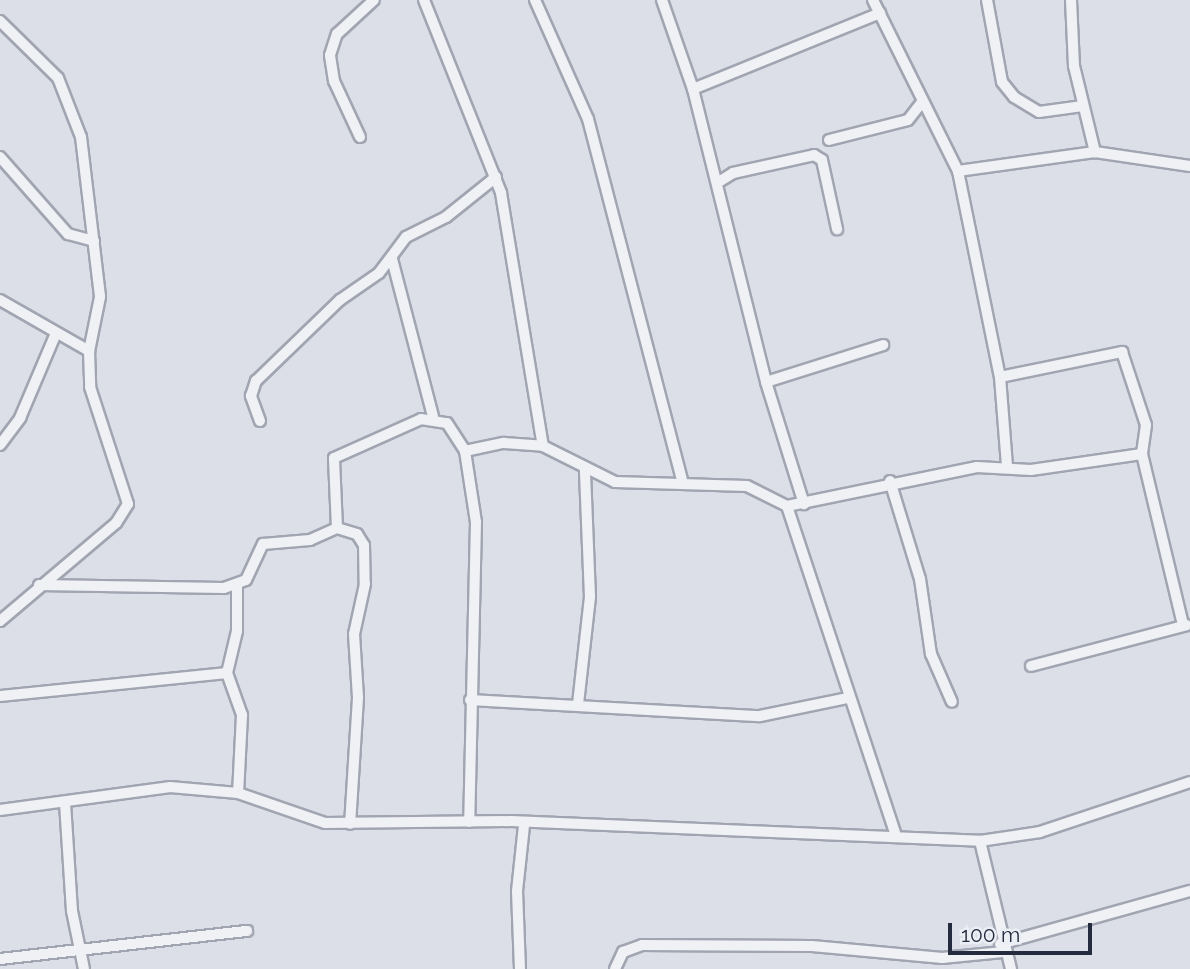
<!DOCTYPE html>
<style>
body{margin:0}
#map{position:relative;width:1190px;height:969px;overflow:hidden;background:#dcdfe7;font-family:Raleway,sans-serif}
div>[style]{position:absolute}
.roads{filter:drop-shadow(2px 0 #a1a5b1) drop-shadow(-2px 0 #a1a5b1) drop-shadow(0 2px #a1a5b1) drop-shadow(0 -2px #a1a5b1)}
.street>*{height:10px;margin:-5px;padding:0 5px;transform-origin:5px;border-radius:5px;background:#eff1f5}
span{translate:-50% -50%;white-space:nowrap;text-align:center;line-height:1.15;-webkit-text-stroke:5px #eceef5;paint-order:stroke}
.scale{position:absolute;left:948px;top:923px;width:144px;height:32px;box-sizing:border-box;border:4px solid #252b3e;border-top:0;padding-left:9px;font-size:21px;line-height:24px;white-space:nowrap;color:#252b3e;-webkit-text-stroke:5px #eceef5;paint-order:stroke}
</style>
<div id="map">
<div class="roads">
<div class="street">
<div style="left:424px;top:0;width:208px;rotate:68.2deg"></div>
<div style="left:501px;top:193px;width:256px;rotate:80.6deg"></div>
<div style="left:535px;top:0;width:130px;rotate:66deg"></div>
<div style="left:588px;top:119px;width:372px;rotate:75.4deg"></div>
<div style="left:662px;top:0;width:94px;rotate:70.8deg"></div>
<div style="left:693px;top:89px;width:302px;rotate:76deg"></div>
<div style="left:766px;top:382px;width:128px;rotate:72.7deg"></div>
<div style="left:873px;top:0;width:191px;rotate:63.6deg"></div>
<div style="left:958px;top:171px;width:210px;rotate:78.5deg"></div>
<div style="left:1000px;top:377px;width:89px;rotate:85.5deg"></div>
<div style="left:987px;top:0;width:83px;rotate:79.6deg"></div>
<div style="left:1002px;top:82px;width:19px;rotate:51deg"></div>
<div style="left:1014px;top:97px;width:29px;rotate:31deg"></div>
<div style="left:1039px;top:112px;width:44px;rotate:-7.8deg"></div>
<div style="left:1071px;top:0;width:66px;rotate:87.4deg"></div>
<div style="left:1074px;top:66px;width:89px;rotate:76.3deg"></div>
<div style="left:0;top:21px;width:81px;rotate:44.5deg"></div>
<div style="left:58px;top:78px;width:63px;rotate:68.7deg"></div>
<div style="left:81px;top:137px;width:161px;rotate:83.2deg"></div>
<div style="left:100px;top:297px;width:55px;rotate:101.5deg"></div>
<div style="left:89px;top:351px;width:36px;rotate:88deg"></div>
<div style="left:90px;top:387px;width:123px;rotate:72deg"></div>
<div style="left:128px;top:504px;width:22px;rotate:122deg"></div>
<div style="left:116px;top:523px;width:152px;rotate:139.8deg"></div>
<div style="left:693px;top:89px;width:202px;rotate:-22.1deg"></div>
<div style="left:360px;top:137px;width:62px;rotate:-114.9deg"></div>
<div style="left:334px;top:81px;width:26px;rotate:-99deg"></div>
<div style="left:330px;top:55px;width:22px;rotate:-72deg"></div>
<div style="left:337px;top:34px;width:50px;rotate:-42.6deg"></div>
<div style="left:829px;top:140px;width:81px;rotate:-14.2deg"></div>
<div style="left:908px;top:120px;width:23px;rotate:-52deg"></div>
<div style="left:0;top:157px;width:103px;rotate:48.6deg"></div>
<div style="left:68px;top:234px;width:27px;rotate:15deg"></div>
<div style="left:958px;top:171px;width:138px;rotate:-7.9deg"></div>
<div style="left:1095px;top:152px;width:96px;rotate:8.4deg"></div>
<div style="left:717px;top:183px;width:19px;rotate:-32deg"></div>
<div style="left:733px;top:173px;width:83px;rotate:-12.5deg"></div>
<div style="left:814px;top:155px;width:9px;rotate:32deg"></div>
<div style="left:822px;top:160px;width:71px;rotate:77.7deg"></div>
<div style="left:392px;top:259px;width:162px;rotate:75.4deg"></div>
<div style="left:0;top:300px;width:103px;rotate:29.8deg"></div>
<div style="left:1000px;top:377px;width:125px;rotate:-11.6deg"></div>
<div style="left:1122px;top:352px;width:77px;rotate:71.8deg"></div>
<div style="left:1146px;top:425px;width:29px;rotate:98deg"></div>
<div style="left:766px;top:382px;width:123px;rotate:-17.5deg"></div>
<div style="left:260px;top:421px;width:27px;rotate:-110deg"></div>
<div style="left:251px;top:396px;width:16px;rotate:-72deg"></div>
<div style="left:256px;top:381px;width:117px;rotate:-44deg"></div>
<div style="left:340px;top:300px;width:47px;rotate:-34.7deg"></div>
<div style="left:379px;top:273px;width:45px;rotate:-53.1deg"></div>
<div style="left:406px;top:237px;width:45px;rotate:-26.6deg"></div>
<div style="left:446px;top:217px;width:64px;rotate:-38.7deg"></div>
<div style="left:0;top:445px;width:34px;rotate:-53deg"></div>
<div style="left:20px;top:418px;width:92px;rotate:-67deg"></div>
<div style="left:465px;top:451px;width:40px;rotate:-12deg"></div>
<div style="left:504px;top:443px;width:39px;rotate:4deg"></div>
<div style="left:543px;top:446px;width:80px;rotate:26.6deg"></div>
<div style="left:615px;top:482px;width:132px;rotate:1.7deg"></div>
<div style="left:747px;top:486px;width:45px;rotate:26.6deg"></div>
<div style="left:787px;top:506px;width:344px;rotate:71.7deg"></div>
<div style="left:890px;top:481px;width:102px;rotate:73deg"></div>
<div style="left:920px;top:579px;width:76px;rotate:81.7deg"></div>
<div style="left:931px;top:654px;width:52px;rotate:66.4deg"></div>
<div style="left:787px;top:506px;width:194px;rotate:-11.6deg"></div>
<div style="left:977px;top:467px;width:54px;rotate:3.2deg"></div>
<div style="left:1031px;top:470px;width:112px;rotate:-8.2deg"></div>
<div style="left:1142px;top:454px;width:176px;rotate:76.5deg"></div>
<div style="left:337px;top:528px;width:70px;rotate:-92.5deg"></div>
<div style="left:334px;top:458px;width:95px;rotate:-24.1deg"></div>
<div style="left:421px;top:419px;width:26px;rotate:9deg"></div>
<div style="left:447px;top:423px;width:33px;rotate:57deg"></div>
<div style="left:465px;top:451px;width:72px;rotate:81.2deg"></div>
<div style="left:476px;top:522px;width:300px;rotate:91.3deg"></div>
<div style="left:39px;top:585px;width:185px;rotate:0.9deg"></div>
<div style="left:224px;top:588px;width:23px;rotate:-20deg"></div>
<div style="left:246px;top:580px;width:40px;rotate:-65deg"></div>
<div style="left:263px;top:544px;width:47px;rotate:-4.9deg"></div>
<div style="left:310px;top:540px;width:30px;rotate:-24deg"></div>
<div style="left:337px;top:528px;width:21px;rotate:17deg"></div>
<div style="left:357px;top:534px;width:13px;rotate:58deg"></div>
<div style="left:364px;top:545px;width:39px;rotate:89deg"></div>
<div style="left:365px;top:584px;width:51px;rotate:102.4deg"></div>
<div style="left:354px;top:634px;width:64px;rotate:86.4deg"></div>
<div style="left:358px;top:698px;width:126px;rotate:93.6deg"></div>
<div style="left:237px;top:585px;width:46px;rotate:90deg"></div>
<div style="left:237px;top:631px;width:43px;rotate:103.4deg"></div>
<div style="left:227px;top:673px;width:45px;rotate:70.3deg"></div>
<div style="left:242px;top:715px;width:78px;rotate:92.9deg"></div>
<div style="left:1031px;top:666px;width:161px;rotate:-14.7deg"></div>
<div style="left:0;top:696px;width:228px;rotate:-5.8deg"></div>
<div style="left:470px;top:700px;width:290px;rotate:3.2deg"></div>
<div style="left:760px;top:716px;width:90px;rotate:-11.6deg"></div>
<div style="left:578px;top:704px;width:108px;rotate:-83.6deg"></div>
<div style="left:590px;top:597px;width:126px;rotate:-92.3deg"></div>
<div style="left:65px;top:803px;width:108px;rotate:86.3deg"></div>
<div style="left:72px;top:911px;width:59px;rotate:78.3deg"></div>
<div style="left:0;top:810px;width:172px;rotate:-7.7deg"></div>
<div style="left:170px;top:787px;width:68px;rotate:5deg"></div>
<div style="left:238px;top:793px;width:92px;rotate:19deg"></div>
<div style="left:325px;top:823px;width:186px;rotate:-0.6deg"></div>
<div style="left:511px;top:821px;width:469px;rotate:2.4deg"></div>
<div style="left:980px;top:841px;width:61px;rotate:-8.5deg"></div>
<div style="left:1040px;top:832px;width:158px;rotate:-18.4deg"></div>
<div style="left:980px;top:841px;width:132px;rotate:76.4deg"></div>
<div style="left:1000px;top:944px;width:197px;rotate:-15.6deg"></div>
<div style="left:0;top:959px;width:249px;rotate:-6.5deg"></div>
<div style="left:520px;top:969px;width:78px;rotate:-92.2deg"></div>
<div style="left:517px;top:891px;width:65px;rotate:-83.9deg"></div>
<div style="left:615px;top:969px;width:19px;rotate:-65deg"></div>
<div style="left:623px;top:952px;width:20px;rotate:-20deg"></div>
<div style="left:642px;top:945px;width:170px;rotate:0.3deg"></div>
<div style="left:812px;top:946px;width:131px;rotate:5.3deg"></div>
<div style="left:942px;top:958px;width:61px;rotate:-5.6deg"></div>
</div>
</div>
<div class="scale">100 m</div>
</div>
